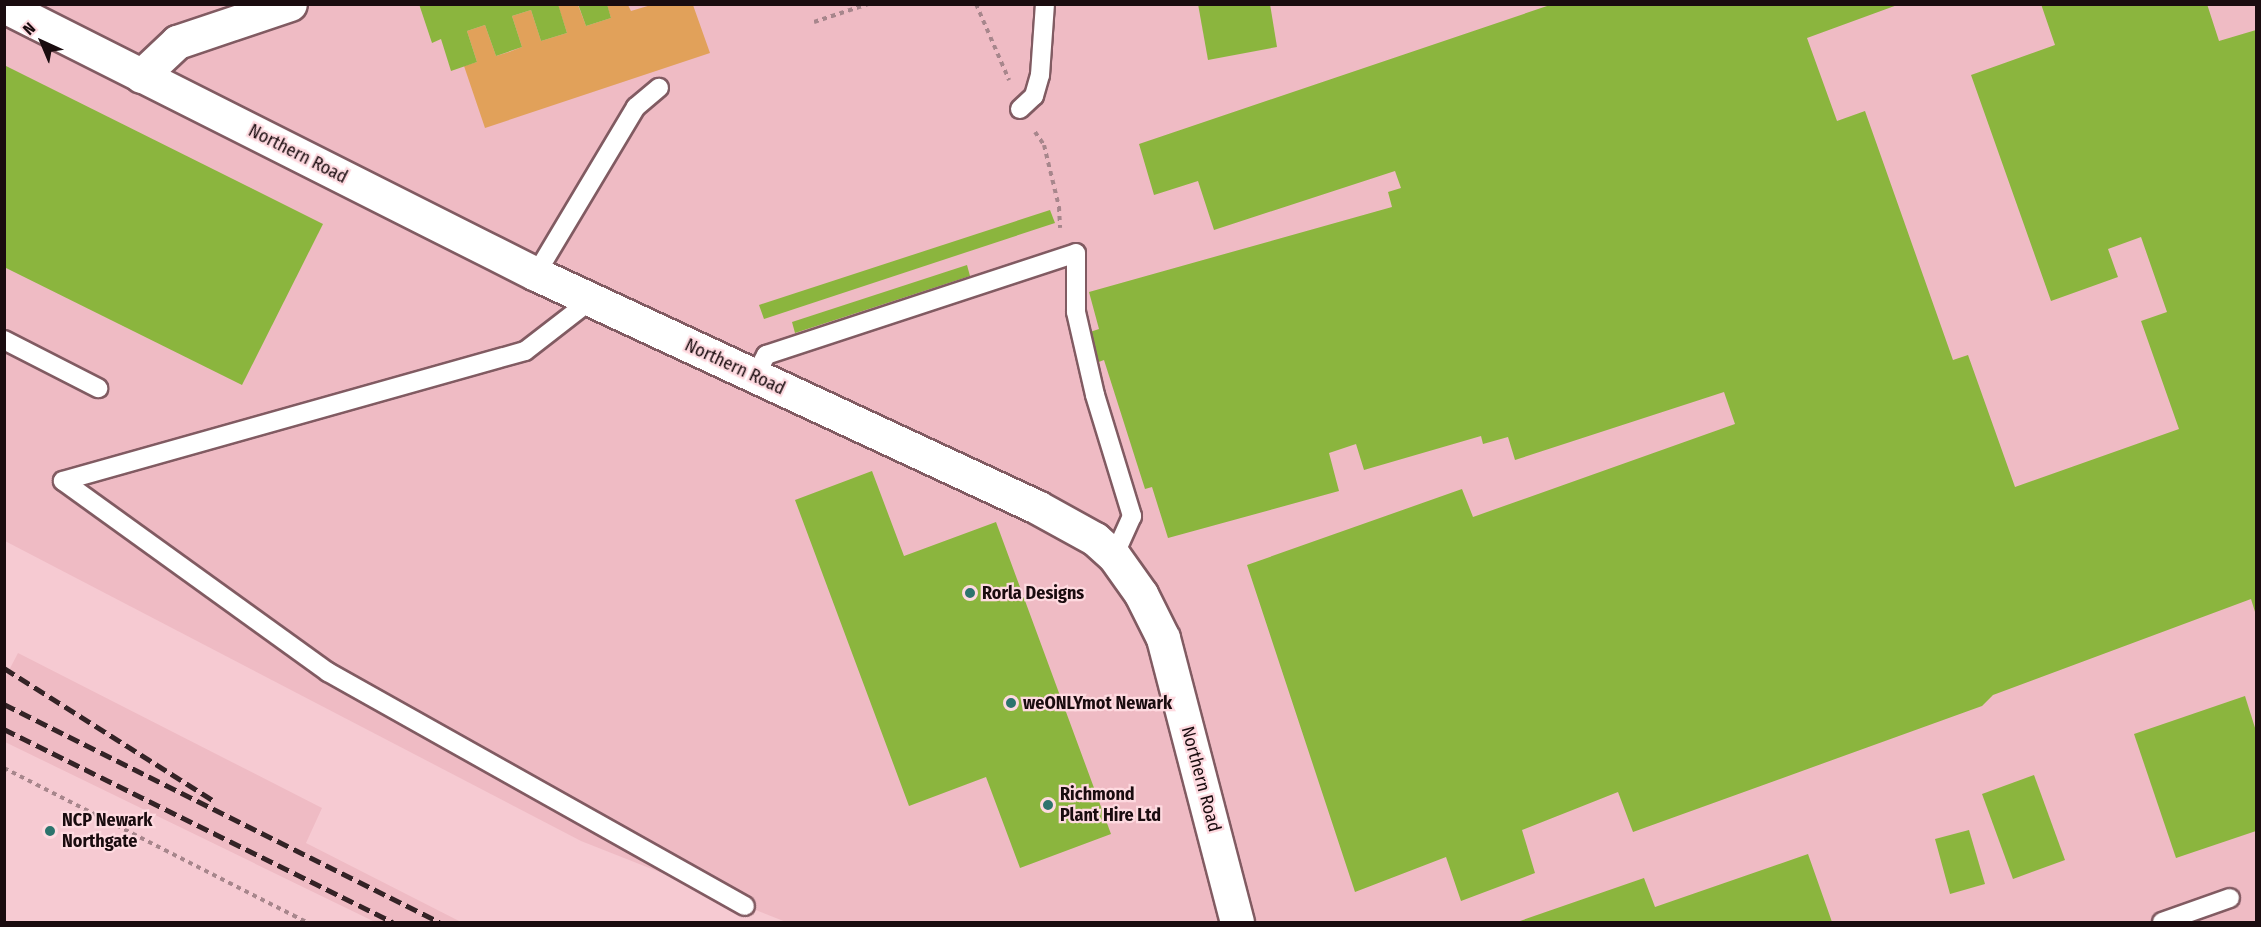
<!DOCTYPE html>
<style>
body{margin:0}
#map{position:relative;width:2261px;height:927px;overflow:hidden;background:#f6cad2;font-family:"Fira Sans Condensed",sans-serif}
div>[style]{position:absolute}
.built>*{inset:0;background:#efbbc4}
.green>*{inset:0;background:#e1a15a}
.building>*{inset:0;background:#8bb53e}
.path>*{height:4px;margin-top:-2px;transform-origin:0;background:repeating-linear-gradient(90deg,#a7868c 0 4.5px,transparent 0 9px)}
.roads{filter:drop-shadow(2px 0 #815b62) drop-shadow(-2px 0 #815b62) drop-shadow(0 2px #815b62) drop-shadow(0 -2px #815b62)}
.lane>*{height:18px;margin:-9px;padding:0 9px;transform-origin:9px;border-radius:9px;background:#fff}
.street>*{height:33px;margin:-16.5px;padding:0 16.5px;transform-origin:16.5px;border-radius:16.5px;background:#fff}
.secondary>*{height:33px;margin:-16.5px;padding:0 16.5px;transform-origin:16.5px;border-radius:16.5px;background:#fff}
.rail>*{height:4.5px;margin-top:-2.25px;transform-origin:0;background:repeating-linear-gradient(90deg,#342326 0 12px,transparent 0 18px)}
.dots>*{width:16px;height:16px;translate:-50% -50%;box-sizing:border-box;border:3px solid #fedae0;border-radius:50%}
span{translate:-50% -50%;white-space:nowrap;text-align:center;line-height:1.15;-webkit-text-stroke:4.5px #fedae0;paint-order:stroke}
.street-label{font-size:18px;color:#1a0c0f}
.poi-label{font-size:18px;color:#1a0c0f;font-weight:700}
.left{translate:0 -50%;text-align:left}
.frame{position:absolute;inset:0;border:6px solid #1a0c0f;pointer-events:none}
.north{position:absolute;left:12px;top:12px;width:60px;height:60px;-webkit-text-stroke:4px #fedae0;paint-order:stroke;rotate:316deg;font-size:16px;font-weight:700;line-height:24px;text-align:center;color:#1a0c0f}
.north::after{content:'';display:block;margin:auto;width:21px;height:27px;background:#1a0c0f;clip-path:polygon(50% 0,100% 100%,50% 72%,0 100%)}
</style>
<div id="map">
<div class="built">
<div style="clip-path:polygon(4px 5px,2256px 5px,2256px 922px,786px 922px,581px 841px,5px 541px)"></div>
<div style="clip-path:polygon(18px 653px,322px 808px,306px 843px,461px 922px,375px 922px,5px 742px,5px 678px)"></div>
</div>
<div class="green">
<div style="clip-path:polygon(558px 5px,578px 5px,586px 26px,611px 18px,607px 5px,628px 5px,631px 11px,651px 5px,693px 5px,710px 53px,485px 128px,464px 66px,477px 62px,467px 31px,485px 25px,496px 56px,509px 52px,522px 47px,512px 16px,531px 10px,541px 41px,567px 33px)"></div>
</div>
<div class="building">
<div style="clip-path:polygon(419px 4px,558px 4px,567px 33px,541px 41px,531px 10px,512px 16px,522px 47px,496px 56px,485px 25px,467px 31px,477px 62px,451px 71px,441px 39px,432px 43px)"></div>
<div style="clip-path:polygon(578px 4px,607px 4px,611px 18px,586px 26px)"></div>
<div style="clip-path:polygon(1198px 4px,1270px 4px,1277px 47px,1208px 60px)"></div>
<div style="clip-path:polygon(1553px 4px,1900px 4px,1807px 38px,1837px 121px,1865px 111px,1953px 360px,1968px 355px,2015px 487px,2179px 429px,2141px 321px,2167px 312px,2141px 237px,2108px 249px,2118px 277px,2051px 301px,1971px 75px,2055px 45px,2041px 4px,2207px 4px,2219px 41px,2256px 30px,2256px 615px,2251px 599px,1993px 695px,1982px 706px,1633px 832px,1618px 792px,1522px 830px,1535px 873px,1461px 901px,1446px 857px,1355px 892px,1247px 565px,1462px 489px,1473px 517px,1735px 424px,1724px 392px,1515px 460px,1508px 437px,1483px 444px,1481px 436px,1364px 470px,1356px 444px,1329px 453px,1339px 491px,1168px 538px,1152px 487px,1145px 489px,1104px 360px,1096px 363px,1087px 333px,1099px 329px,1089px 292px,1392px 207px,1388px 192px,1401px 188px,1395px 171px,1214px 230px,1198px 181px,1154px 195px,1139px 144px)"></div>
<div style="clip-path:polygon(4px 65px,323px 224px,242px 385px,4px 267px)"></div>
<div style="clip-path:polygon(1050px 210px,1055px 223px,764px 319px,759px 305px)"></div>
<div style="clip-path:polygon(967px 265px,970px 276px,795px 333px,792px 322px)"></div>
<div style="clip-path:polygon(872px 471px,904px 556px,996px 522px,1111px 834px,1020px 868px,986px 777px,909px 806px,795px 500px)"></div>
<div style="clip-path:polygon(2245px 696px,2256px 731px,2256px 831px,2176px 858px,2134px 734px)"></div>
<div style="clip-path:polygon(2034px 775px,2065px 860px,2013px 879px,1982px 794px)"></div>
<div style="clip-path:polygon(1969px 830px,1985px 884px,1950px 894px,1935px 839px)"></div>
<div style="clip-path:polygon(1808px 854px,1832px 922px,1517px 922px,1644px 878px,1655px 907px)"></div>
</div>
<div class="path">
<div style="left:976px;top:4px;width:83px;rotate:66.5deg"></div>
<div style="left:814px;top:22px;width:57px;rotate:-18.4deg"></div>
<div style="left:1035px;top:132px;width:16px;rotate:55deg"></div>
<div style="left:1044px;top:145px;width:64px;rotate:76.4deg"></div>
<div style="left:1059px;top:207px;width:21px;rotate:87deg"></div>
<div style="left:4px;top:768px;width:339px;rotate:27deg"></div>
</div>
<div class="roads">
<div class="lane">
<div style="left:1020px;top:109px;width:19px;rotate:-43deg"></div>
<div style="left:1034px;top:96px;width:22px;rotate:-74deg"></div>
<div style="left:1040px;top:75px;width:71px;rotate:-86deg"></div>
<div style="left:536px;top:274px;width:195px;rotate:-59.1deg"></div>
<div style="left:636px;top:107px;width:30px;rotate:-40deg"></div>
<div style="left:591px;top:300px;width:83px;rotate:142.3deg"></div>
<div style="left:525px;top:351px;width:480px;rotate:164.3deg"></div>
<div style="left:63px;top:481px;width:327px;rotate:35.8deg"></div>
<div style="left:328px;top:672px;width:478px;rotate:29.3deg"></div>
<div style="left:4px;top:340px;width:106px;rotate:27.1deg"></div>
<div style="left:755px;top:376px;width:24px;rotate:-62deg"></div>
<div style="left:766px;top:355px;width:326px;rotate:-18.2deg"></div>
<div style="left:1076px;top:253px;width:59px;rotate:90deg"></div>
<div style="left:1076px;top:312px;width:85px;rotate:77.1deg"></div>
<div style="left:1095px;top:395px;width:127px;rotate:73deg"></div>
<div style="left:1132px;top:516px;width:44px;rotate:114.2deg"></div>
<div style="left:2162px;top:922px;width:72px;rotate:-19.4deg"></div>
</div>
<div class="street">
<div style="left:141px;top:76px;width:50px;rotate:-43.4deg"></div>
<div style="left:177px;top:42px;width:119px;rotate:-18.6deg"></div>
</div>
<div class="secondary">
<div style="left:4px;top:6px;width:596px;rotate:26.74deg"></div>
<div style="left:536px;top:274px;width:553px;rotate:24.94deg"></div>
<div style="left:1037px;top:507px;width:66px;rotate:28.9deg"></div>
<div style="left:1095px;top:539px;width:25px;rotate:42deg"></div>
<div style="left:1114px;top:556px;width:47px;rotate:54.6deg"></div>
<div style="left:1141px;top:594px;width:49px;rotate:63.4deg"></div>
<div style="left:1163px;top:638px;width:293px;rotate:75.4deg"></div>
</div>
</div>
<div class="rail">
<div style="left:4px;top:668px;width:249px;rotate:32.3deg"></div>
<div style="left:4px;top:704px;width:487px;rotate:26.6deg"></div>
<div style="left:4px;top:729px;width:434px;rotate:26.4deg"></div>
</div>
<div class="dots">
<div style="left:970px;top:593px;background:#2c746d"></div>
<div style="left:1011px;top:703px;background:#2c746d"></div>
<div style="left:1048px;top:805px;background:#2c746d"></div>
<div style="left:50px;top:831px;background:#2c746d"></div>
</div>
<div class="street-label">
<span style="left:298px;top:154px;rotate:27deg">Northern Road</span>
<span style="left:735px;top:367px;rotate:25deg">Northern Road</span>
<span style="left:1201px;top:779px;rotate:75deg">Northern Road</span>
</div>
<div class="poi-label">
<span class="left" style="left:982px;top:593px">Rorla Designs</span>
<span class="left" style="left:1023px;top:703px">weONLYmot Newark</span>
<span class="left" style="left:1060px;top:805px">Richmond<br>Plant Hire Ltd</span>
<span class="left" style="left:62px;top:831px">NCP Newark<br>Northgate</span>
</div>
<div class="frame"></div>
<div class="north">N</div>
</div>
